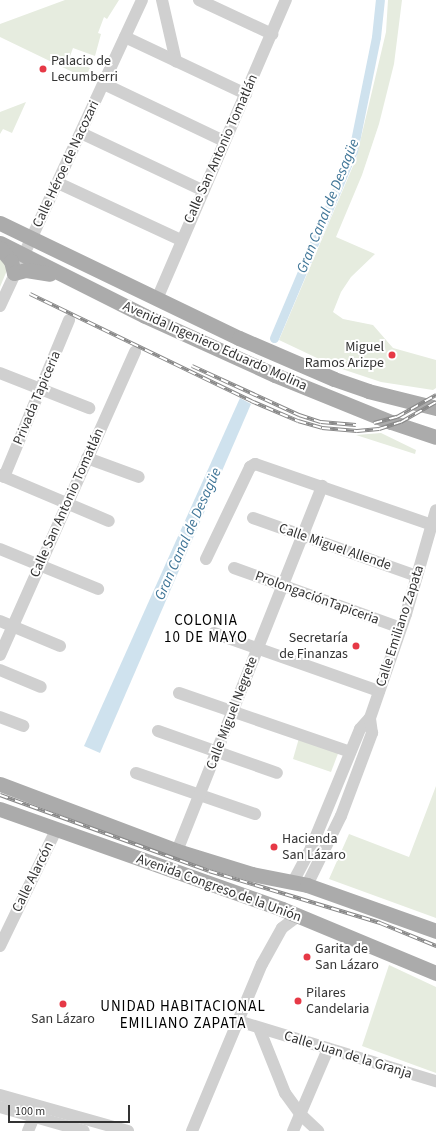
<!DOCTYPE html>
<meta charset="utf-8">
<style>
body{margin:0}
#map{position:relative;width:436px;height:1131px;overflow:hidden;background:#fff;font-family:"Source Sans 3",sans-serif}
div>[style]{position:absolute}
.green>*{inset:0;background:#e6ecdf}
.water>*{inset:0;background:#cfe2ee}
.canal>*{height:9px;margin:-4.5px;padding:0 4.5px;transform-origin:4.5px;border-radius:4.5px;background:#cfe2ee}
.minor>*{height:12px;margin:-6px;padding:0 6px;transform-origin:6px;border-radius:6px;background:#d0d0d0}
.major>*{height:15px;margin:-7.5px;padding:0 7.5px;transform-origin:7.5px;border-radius:7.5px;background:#ababab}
.rail>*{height:4px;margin-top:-2px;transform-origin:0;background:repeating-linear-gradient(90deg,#fff 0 8px,#888 0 16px);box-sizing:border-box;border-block:1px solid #888}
.dots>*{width:11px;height:11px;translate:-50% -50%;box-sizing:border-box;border:2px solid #fff;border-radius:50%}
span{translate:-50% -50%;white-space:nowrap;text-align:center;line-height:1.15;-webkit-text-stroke:4px #fff;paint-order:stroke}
.poi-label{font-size:14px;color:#333}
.left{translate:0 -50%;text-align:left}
.right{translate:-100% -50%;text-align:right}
.street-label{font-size:14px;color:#333}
.water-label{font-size:15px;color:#3f7597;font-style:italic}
.neighbourhood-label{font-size:15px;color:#000;letter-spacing:1px}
.scale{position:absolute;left:8px;top:1105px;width:122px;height:18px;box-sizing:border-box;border:2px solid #333;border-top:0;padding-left:5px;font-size:12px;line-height:14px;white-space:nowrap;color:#333;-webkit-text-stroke:3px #fff;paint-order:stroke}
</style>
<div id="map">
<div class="green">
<div style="clip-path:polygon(65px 0,119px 0,107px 19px,104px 17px,98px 33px,101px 34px,95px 56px,73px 48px,69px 59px,90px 68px,85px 78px,0 37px,0 24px)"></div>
<div style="clip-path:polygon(388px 0,402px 0,394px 64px,379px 124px,362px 175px,336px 237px,375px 254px,351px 277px,341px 292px,333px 312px,343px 319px,373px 325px,393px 348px,436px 360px,436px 388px,433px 390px,381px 382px,336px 367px,279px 340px,356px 159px,386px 32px)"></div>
<div style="clip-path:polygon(26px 102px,12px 133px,3px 129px,0 134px,0 112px)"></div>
<div style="clip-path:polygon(0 255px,8px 268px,0 287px)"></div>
<div style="clip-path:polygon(381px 433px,416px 450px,415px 454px,356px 435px)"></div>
<div style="clip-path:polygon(299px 738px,339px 751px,331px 772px,293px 759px)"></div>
<div style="clip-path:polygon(436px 786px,436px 918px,329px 879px,349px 834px,409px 857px)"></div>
<div style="clip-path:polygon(389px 965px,436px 987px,436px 1073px,362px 1046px)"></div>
</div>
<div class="water">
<div style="clip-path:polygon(240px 398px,251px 404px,100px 753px,84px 746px)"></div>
</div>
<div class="canal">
<div style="left:274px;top:338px;width:203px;rotate:-67.1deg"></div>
<div style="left:353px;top:151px;width:116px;rotate:-78.6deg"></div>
<div style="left:376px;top:37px;width:37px;rotate:-84deg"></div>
</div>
<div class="minor">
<div style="left:162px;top:0;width:63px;rotate:77.1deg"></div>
<div style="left:199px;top:0;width:81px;rotate:25deg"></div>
<div style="left:125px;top:37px;width:134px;rotate:25.2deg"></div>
<div style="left:104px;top:84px;width:133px;rotate:25.4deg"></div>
<div style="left:81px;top:133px;width:134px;rotate:25.2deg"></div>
<div style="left:58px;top:183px;width:136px;rotate:24.9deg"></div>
<div style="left:157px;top:299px;width:326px;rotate:-66.7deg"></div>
<div style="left:0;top:306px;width:337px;rotate:-65.1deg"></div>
<div style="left:0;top:373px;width:96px;rotate:21.5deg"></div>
<div style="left:87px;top:458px;width:55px;rotate:20.1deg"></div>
<div style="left:0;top:475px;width:118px;rotate:22.9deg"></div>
<div style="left:4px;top:477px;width:170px;rotate:-67.5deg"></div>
<div style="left:253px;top:518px;width:174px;rotate:19.5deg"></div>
<div style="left:0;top:549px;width:106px;rotate:22.2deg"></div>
<div style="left:206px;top:559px;width:102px;rotate:-64.4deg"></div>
<div style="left:250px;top:467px;width:6px;rotate:-31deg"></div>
<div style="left:255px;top:464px;width:187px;rotate:19deg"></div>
<div style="left:234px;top:568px;width:177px;rotate:19.8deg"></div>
<div style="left:0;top:621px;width:65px;rotate:22.6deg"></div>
<div style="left:214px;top:633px;width:175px;rotate:19.4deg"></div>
<div style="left:0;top:655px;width:332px;rotate:-66deg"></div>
<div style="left:0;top:670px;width:44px;rotate:22.5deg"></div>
<div style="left:179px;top:693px;width:181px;rotate:19deg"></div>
<div style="left:0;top:717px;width:25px;rotate:21deg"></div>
<div style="left:158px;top:731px;width:126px;rotate:19.4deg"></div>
<div style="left:136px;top:773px;width:126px;rotate:19deg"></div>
<div style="left:177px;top:851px;width:393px;rotate:-68.3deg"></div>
<div style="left:293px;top:882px;width:38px;rotate:-62deg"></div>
<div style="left:311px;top:848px;width:129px;rotate:-67.6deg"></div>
<div style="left:360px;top:729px;width:15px;rotate:-48deg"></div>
<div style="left:370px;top:718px;width:110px;rotate:-70.9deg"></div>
<div style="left:406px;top:614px;width:108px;rotate:-73.9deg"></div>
<div style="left:307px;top:885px;width:77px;rotate:-63.8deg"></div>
<div style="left:341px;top:816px;width:89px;rotate:-69.5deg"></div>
<div style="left:372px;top:733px;width:15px;rotate:-98deg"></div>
<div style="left:0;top:946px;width:129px;rotate:-64.2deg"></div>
<div style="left:238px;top:1021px;width:207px;rotate:16.9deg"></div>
<div style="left:259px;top:1028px;width:70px;rotate:68.2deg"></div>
<div style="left:285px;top:1093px;width:26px;rotate:54deg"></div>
<div style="left:300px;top:1114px;width:25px;rotate:43deg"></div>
<div style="left:0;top:1095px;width:133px;rotate:15.7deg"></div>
<div style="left:0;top:1107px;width:87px;rotate:15.9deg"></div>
<div style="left:28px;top:1131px;width:23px;rotate:-67deg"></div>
<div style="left:192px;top:1131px;width:181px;rotate:-67.3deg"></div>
<div style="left:262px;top:964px;width:41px;rotate:-60.9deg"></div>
<div style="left:282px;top:928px;width:20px;rotate:-37deg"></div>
<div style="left:293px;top:1131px;width:89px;rotate:-66.9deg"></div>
</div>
<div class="major">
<div style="left:0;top:223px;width:265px;rotate:25.7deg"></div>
<div style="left:239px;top:338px;width:103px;rotate:23.3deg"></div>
<div style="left:334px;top:379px;width:36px;rotate:19deg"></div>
<div style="left:368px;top:391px;width:70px;rotate:14deg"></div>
<div style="left:0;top:243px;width:162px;rotate:26.7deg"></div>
<div style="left:145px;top:316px;width:143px;rotate:24.4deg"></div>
<div style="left:275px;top:375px;width:125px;rotate:22.1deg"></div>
<div style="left:391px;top:422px;width:47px;rotate:18.4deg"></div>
<div style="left:0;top:248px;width:17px;rotate:50deg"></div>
<div style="left:11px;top:261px;width:12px;rotate:76deg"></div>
<div style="left:14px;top:273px;width:12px;rotate:-14deg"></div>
<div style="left:26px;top:270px;width:24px;rotate:9deg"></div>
<div style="left:0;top:784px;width:189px;rotate:20.7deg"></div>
<div style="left:177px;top:851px;width:78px;rotate:17deg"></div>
<div style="left:252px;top:874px;width:56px;rotate:11.3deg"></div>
<div style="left:307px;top:885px;width:137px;rotate:19.6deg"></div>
<div style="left:0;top:809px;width:299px;rotate:19.5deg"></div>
<div style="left:282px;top:909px;width:167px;rotate:22.6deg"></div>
</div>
<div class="rail">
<div style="left:30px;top:294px;width:246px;rotate:25.8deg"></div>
<div style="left:251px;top:401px;width:51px;rotate:23.1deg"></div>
<div style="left:298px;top:421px;width:25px;rotate:16deg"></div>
<div style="left:322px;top:428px;width:35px;rotate:5deg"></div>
<div style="left:357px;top:431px;width:22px;rotate:-5deg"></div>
<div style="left:379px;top:429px;width:23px;rotate:-18deg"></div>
<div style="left:401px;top:422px;width:40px;rotate:-29.7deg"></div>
<div style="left:192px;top:366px;width:118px;rotate:24.6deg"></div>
<div style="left:299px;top:415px;width:23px;rotate:18deg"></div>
<div style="left:321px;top:422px;width:35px;rotate:5deg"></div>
<div style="left:374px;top:423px;width:24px;rotate:-15deg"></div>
<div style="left:397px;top:417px;width:45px;rotate:-29.4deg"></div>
<div style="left:0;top:795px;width:222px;rotate:20deg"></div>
<div style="left:209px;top:871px;width:179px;rotate:16.9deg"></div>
<div style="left:380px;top:923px;width:61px;rotate:22.3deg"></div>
</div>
<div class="dots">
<div style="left:43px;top:69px;background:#e63946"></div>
<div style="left:392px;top:355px;background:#e63946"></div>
<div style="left:356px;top:646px;background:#e63946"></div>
<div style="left:274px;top:847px;background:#e63946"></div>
<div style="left:307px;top:957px;background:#e63946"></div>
<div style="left:298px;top:1001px;background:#e63946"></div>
<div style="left:63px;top:1004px;background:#e63946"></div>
</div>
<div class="poi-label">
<span class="left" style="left:51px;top:69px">Palacio de<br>Lecumberri</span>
<span class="right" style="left:384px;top:355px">Miguel<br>Ramos Arizpe</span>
<span class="right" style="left:348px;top:646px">Secretaría<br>de Finanzas</span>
<span class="left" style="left:282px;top:847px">Hacienda<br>San Lázaro</span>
<span class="left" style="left:315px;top:957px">Garita de<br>San Lázaro</span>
<span class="left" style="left:306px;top:1001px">Pilares<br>Candelaria</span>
<span style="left:63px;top:1019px">San Lázaro</span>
</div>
<div class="street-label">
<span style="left:221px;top:149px;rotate:-66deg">Calle San Antonio Tomatlán</span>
<span style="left:66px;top:164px;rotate:-65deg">Calle Héroe de Nacozari</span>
<span style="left:215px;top:346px;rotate:24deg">Avenida Ingeniero Eduardo Molina</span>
<span style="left:37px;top:398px;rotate:-67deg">Privada Tapiceria</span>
<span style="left:67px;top:503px;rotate:-66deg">Calle San Antonio Tomatlán</span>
<span style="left:335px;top:547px;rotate:19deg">Calle Miguel Allende</span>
<span style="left:317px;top:598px;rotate:20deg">ProlongaciónTapiceria</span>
<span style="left:400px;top:626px;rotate:-72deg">Calle Emiliano Zapata</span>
<span style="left:232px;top:713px;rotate:-69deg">Calle Miguel Negrete</span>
<span style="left:33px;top:877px;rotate:-64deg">Calle Alarcón</span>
<span style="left:219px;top:888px;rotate:20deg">Avenida Congreso de la Unión</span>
<span style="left:348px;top:1055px;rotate:17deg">Calle Juan de la Granja</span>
</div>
<div class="water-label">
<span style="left:328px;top:206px;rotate:-68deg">Gran Canal de Desagüe</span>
<span style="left:188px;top:534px;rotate:-66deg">Gran Canal de Desagüe</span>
</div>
<div class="neighbourhood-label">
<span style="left:206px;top:629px">COLONIA<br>10 DE MAYO</span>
<span style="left:183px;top:1015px">UNIDAD HABITACIONAL<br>EMILIANO ZAPATA</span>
</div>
<div class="scale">100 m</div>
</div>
